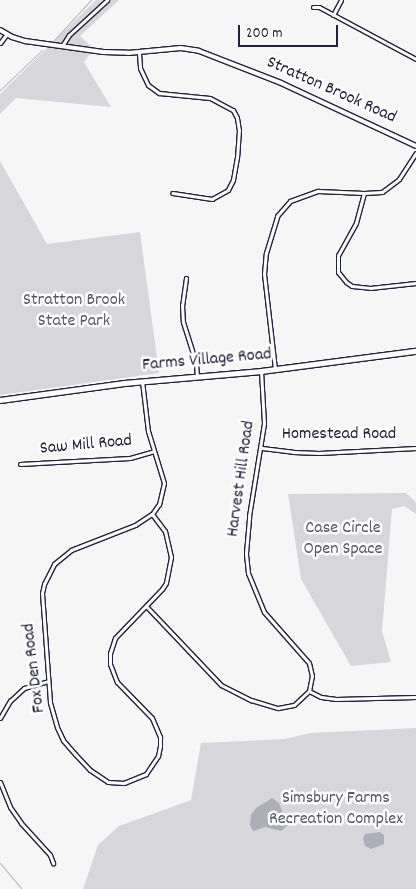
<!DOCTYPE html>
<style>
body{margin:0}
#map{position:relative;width:416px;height:889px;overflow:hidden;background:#f6f6f7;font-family:Dekko,sans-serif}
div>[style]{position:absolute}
.green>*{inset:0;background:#d7d7db}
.water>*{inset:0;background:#aeaeb7}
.stream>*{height:1px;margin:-0.5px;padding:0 0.5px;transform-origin:0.5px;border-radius:0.5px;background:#aeaeb7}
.roads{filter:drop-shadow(1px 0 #22223b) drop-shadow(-1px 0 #22223b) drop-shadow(0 1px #22223b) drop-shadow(0 -1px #22223b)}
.minor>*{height:3px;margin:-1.5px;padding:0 1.5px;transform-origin:1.5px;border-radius:1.5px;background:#fff}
.tertiary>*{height:4px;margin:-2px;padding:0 2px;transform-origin:2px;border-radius:2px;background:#fff}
.secondary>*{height:4.5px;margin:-2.25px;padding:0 2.25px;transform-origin:2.25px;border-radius:2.25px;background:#fff}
span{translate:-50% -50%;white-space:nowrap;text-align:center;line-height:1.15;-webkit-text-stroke:5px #fff;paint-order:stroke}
.street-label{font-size:18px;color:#22223b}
.park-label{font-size:18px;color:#58586b}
.scale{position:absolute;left:238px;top:25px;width:100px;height:22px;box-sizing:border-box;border:2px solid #22223b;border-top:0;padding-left:6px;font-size:15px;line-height:18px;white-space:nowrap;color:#22223b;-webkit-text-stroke:4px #fff;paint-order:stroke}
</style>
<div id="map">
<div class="green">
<div style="clip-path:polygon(96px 0,119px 0,80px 36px,94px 49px,84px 62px,111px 107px,16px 98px,0 114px,0 94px)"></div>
<div style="clip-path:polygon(0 161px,47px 244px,140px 232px,159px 373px,0 395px)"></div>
<div style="clip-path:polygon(406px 493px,416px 502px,416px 514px,404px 506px,392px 509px,382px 631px,391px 662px,351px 666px,301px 579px,288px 494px)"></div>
<div style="clip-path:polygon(416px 728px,416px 889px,83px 889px,98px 845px,119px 826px,191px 800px,201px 743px,285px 739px,310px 733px)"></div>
</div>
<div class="water">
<div style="clip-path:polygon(272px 798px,279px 803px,288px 825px,281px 831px,265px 827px,253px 831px,250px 825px,251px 815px,256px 808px)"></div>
<div style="clip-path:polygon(380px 832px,384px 835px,384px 844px,371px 849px,365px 846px,363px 839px,365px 834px)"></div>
</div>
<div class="stream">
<div style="left:53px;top:41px;width:56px;rotate:-47.2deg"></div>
<div style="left:0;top:90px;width:58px;rotate:-43.6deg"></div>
<div style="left:0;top:863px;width:34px;rotate:50deg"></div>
</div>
<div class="roads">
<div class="minor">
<div style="left:313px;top:7px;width:6px"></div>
<div style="left:319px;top:7px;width:110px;rotate:28.2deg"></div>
<div style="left:333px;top:15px;width:17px;rotate:-62deg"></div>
<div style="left:0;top:43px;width:10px;rotate:-53deg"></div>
<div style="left:62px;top:46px;width:13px;rotate:-58deg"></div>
<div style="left:69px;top:35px;width:52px;rotate:-42.6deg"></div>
<div style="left:139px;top:53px;width:15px;rotate:86deg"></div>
<div style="left:140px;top:68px;width:19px;rotate:65deg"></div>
<div style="left:148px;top:85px;width:14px;rotate:36deg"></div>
<div style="left:159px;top:93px;width:51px;rotate:5.6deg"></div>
<div style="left:210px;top:98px;width:26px;rotate:28deg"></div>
<div style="left:233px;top:110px;width:9px;rotate:63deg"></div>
<div style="left:237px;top:118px;width:12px;rotate:81deg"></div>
<div style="left:239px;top:130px;width:27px;rotate:94deg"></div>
<div style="left:237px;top:157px;width:23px;rotate:100deg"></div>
<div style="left:233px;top:180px;width:11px;rotate:117deg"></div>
<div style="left:228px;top:190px;width:18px;rotate:151deg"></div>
<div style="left:212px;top:199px;width:40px;rotate:-171.5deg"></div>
<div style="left:364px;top:193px;width:31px;rotate:105deg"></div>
<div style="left:356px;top:223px;width:37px;rotate:119deg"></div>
<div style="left:338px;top:255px;width:17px;rotate:90deg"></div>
<div style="left:338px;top:272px;width:13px;rotate:51deg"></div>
<div style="left:346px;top:282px;width:7px;rotate:34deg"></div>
<div style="left:352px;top:286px;width:18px;rotate:6deg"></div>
<div style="left:370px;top:288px;width:46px;rotate:-6.2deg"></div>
<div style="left:186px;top:278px;width:27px;rotate:98deg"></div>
<div style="left:182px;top:305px;width:17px;rotate:87deg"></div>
<div style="left:183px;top:322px;width:43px;rotate:72.4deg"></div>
<div style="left:196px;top:363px;width:13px;rotate:86deg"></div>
<div style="left:275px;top:369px;width:96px;rotate:-96.6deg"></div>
<div style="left:264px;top:274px;width:21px;rotate:-85deg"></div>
<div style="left:266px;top:253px;width:39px;rotate:-73deg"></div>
<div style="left:277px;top:216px;width:20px;rotate:-49deg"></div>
<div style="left:290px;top:201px;width:30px;rotate:-20deg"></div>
<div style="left:318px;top:191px;width:46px;rotate:2.5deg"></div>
<div style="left:364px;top:193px;width:18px;rotate:-3deg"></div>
<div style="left:382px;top:192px;width:21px;rotate:-37deg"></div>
<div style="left:399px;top:179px;width:31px;rotate:-57deg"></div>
<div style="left:142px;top:381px;width:50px;rotate:83.2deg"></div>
<div style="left:148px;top:431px;width:54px;rotate:72.9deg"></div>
<div style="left:164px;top:483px;width:22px;rotate:103deg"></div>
<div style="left:159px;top:504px;width:12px;rotate:125deg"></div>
<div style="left:152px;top:514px;width:21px;rotate:53deg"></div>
<div style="left:165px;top:531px;width:27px;rotate:77deg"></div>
<div style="left:171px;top:557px;width:26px;rotate:101deg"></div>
<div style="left:166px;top:583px;width:7px;rotate:124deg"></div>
<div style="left:162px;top:589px;width:68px;rotate:133.8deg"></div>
<div style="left:115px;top:638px;width:16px;rotate:108deg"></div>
<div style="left:110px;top:653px;width:11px;rotate:90deg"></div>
<div style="left:110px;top:664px;width:19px;rotate:69deg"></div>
<div style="left:117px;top:682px;width:50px;rotate:45.8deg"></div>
<div style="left:152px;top:718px;width:21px;rotate:67deg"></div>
<div style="left:160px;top:737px;width:9px;rotate:90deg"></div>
<div style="left:160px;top:746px;width:10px;rotate:101deg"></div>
<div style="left:158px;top:756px;width:22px;rotate:124deg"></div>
<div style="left:146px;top:774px;width:24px;rotate:158deg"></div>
<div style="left:124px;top:783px;width:16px;rotate:-176deg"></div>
<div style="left:108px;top:782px;width:22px;rotate:-146deg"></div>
<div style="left:90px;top:770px;width:22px;rotate:-133deg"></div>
<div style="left:75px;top:754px;width:18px;rotate:-131deg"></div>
<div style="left:63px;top:740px;width:14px;rotate:-115deg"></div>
<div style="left:57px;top:727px;width:26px;rotate:-106deg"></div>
<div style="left:50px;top:702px;width:109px;rotate:-94.2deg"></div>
<div style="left:42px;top:593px;width:9px;rotate:-77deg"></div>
<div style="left:44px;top:584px;width:22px;rotate:-63deg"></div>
<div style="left:54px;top:564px;width:22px;rotate:-39deg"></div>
<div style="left:71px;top:550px;width:69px;rotate:-21.3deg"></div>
<div style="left:135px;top:525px;width:20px;rotate:-33deg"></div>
<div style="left:262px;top:448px;width:31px;rotate:7deg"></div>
<div style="left:293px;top:452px;width:26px;rotate:2deg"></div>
<div style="left:319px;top:453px;width:97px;rotate:-3deg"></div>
<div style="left:20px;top:464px;width:110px;rotate:-3.1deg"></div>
<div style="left:130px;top:458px;width:25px;rotate:-16deg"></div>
<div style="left:146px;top:606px;width:109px;rotate:46.5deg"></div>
<div style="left:221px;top:685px;width:34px;rotate:27deg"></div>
<div style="left:251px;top:700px;width:28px;rotate:17deg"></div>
<div style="left:278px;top:708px;width:16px;rotate:-11deg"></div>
<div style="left:294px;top:705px;width:21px;rotate:-43deg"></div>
<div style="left:309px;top:691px;width:15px;rotate:-79deg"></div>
<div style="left:312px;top:676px;width:13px;rotate:-103deg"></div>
<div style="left:309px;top:663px;width:68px;rotate:-131.4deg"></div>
<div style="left:264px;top:612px;width:42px;rotate:-112.3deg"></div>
<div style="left:248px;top:573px;width:20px;rotate:-96deg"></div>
<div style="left:246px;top:553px;width:37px;rotate:-85deg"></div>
<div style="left:249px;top:516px;width:94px;rotate:-80.8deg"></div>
<div style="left:264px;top:423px;width:52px;rotate:-93.3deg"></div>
<div style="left:309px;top:691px;width:13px;rotate:27deg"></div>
<div style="left:321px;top:697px;width:15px;rotate:8deg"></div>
<div style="left:336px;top:699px;width:80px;rotate:-1.4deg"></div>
<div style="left:0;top:718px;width:20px;rotate:-60deg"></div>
<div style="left:10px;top:701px;width:19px;rotate:-43deg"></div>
<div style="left:24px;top:688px;width:25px;rotate:-16deg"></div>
<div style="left:0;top:782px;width:27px;rotate:68deg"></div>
<div style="left:10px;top:807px;width:19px;rotate:55deg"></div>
<div style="left:21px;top:823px;width:43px;rotate:47.8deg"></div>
<div style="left:50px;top:855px;width:9px;rotate:69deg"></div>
</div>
<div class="tertiary">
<div style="left:0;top:30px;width:14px;rotate:30deg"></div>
<div style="left:12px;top:37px;width:14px;rotate:17deg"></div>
<div style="left:25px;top:41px;width:79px;rotate:8deg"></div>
<div style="left:103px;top:52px;width:25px;rotate:2deg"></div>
<div style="left:128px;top:53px;width:53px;rotate:-5.4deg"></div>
<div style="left:181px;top:48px;width:18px;rotate:9deg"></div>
<div style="left:199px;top:51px;width:88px;rotate:21.3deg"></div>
<div style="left:281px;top:83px;width:149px;rotate:25deg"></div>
</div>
<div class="secondary">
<div style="left:0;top:400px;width:125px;rotate:-7.8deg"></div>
<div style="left:124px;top:383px;width:138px;rotate:-5deg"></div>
<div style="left:261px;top:371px;width:156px;rotate:-7.4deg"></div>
</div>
</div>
<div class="street-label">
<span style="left:331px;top:91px;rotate:24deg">Stratton Brook Road</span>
<span style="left:207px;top:361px;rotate:-5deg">Farms Village Road</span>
<span style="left:339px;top:435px">Homestead Road</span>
<span style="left:86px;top:446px;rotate:-5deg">Saw Mill Road</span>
<span style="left:242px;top:479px;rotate:-82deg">Harvest Hill Road</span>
<span style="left:35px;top:668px;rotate:-97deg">Fox Den Road</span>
</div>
<div class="park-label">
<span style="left:74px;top:312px">Stratton Brook<br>State Park</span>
<span style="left:343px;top:540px">Case Circle<br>Open Space</span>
<span style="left:336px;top:810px">Simsbury Farms<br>Recreation Complex</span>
</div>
<div class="scale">200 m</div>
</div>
